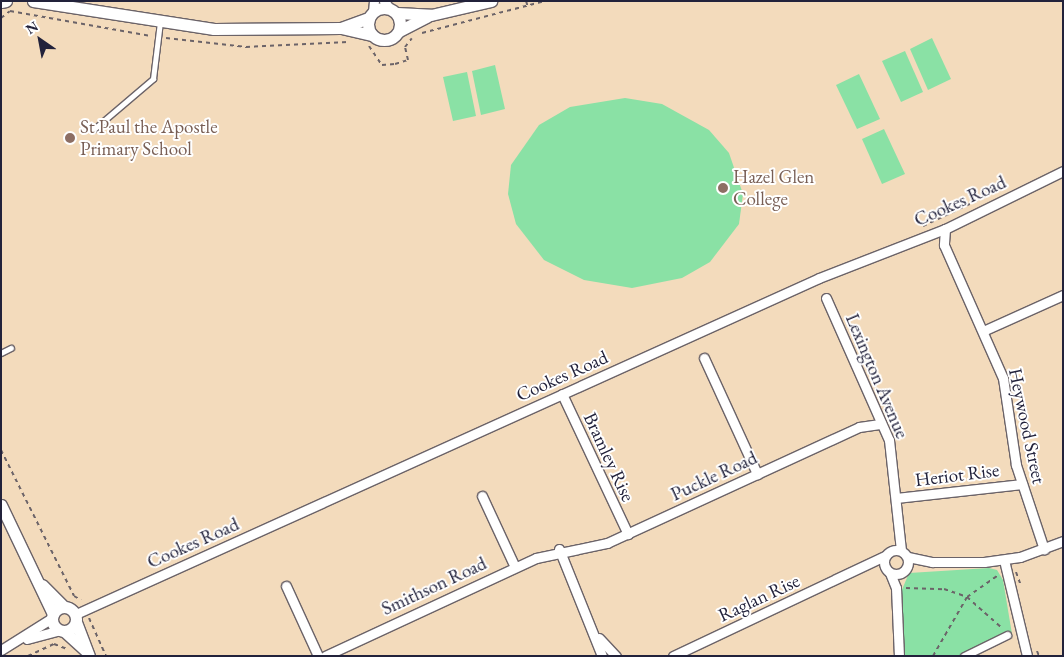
<!DOCTYPE html>
<style>
body{margin:0}
#map{position:relative;width:1064px;height:657px;overflow:hidden;background:#f3dbbc;font-family:"EB Garamond",serif}
div>[style]{position:absolute}
.green>*{inset:0;background:#8ae1a5}
.path>*{height:2px;margin-top:-1px;transform-origin:0;background:repeating-linear-gradient(90deg,#6b6368 0 4px,transparent 0 8px)}
.roads{filter:drop-shadow(1px 0 #6b6368) drop-shadow(-1px 0 #6b6368) drop-shadow(0 1px #6b6368) drop-shadow(0 -1px #6b6368)}
.service>*{height:4.5px;margin:-2.25px;padding:0 2.25px;transform-origin:2.25px;border-radius:2.25px;background:#fff}
.pedestrian>*{height:7px;margin:-3.5px;padding:0 3.5px;transform-origin:3.5px;border-radius:3.5px;background:#fff}
.minor>*{height:9px;margin:-4.5px;padding:0 4.5px;transform-origin:4.5px;border-radius:4.5px;background:#fff}
.minor>.ring{margin:-4.5px;padding:0;box-sizing:content-box;background:none;border:9px solid #fff;border-radius:50%}
.tertiary>*{height:11px;margin:-5.5px;padding:0 5.5px;transform-origin:5.5px;border-radius:5.5px;background:#fff}
.tertiary>.ring{margin:-5.5px;padding:0;box-sizing:content-box;background:none;border:11px solid #fff;border-radius:50%}
.dots>*{width:14px;height:14px;translate:-50% -50%;box-sizing:border-box;border:2px solid #fff;border-radius:50%}
span{translate:-50% -50%;white-space:nowrap;text-align:center;line-height:1.15;-webkit-text-stroke:4px #fff;paint-order:stroke}
.education-label{font-size:19px;color:#785e54}
.left{translate:0 -50%;text-align:left}
.street-label{font-size:19px;color:#22223b}
.frame{position:absolute;inset:0;border:2px solid #22223b;pointer-events:none}
.north{position:absolute;left:15px;top:15px;width:50px;height:50px;-webkit-text-stroke:4px #fff;paint-order:stroke;rotate:327deg;font-size:14px;font-weight:700;line-height:20px;text-align:center;color:#22223b}
.north::after{content:'';display:block;margin:auto;width:18px;height:22px;background:#22223b;clip-path:polygon(50% 0,100% 100%,50% 72%,0 100%)}
</style>
<div id="map">
<div class="green">
<div style="clip-path:polygon(932px 38px,951px 79px,928px 90px,910px 49px)"></div>
<div style="clip-path:polygon(905px 51px,923px 92px,901px 102px,882px 61px)"></div>
<div style="clip-path:polygon(495px 65px,505px 109px,481px 115px,472px 71px)"></div>
<div style="clip-path:polygon(467px 72px,476px 116px,453px 121px,443px 77px)"></div>
<div style="clip-path:polygon(859px 74px,880px 119px,857px 129px,836px 85px)"></div>
<div style="clip-path:polygon(625px 98px,662px 104px,709px 130px,729px 153px,743px 194px,739px 224px,710px 262px,682px 278px,632px 288px,584px 280px,544px 260px,516px 224px,508px 194px,511px 165px,539px 125px,570px 107px)"></div>
<div style="clip-path:polygon(884px 129px,905px 174px,882px 184px,862px 139px)"></div>
<div style="clip-path:polygon(989px 568px,997px 570px,1003px 580px,1012px 634px,967px 656px,903px 656px,901px 592px,909px 573px)"></div>
</div>
<div class="path">
<div style="left:526px;top:1px;width:6px;rotate:72deg"></div>
<div style="left:1px;top:18px;width:11px;rotate:-38deg"></div>
<div style="left:10px;top:11px;width:143px;rotate:10.1deg"></div>
<div style="left:422px;top:33px;width:127px;rotate:-14.6deg"></div>
<div style="left:166px;top:38px;width:81px;rotate:6.4deg"></div>
<div style="left:246px;top:47px;width:102px;rotate:-2.8deg"></div>
<div style="left:369px;top:46px;width:23px;rotate:56deg"></div>
<div style="left:382px;top:65px;width:13px;rotate:-4deg"></div>
<div style="left:395px;top:64px;width:14px;rotate:-17deg"></div>
<div style="left:408px;top:60px;width:13px;rotate:-103deg"></div>
<div style="left:405px;top:47px;width:11px;rotate:-52deg"></div>
<div style="left:923px;top:226px;width:73px;rotate:-25.2deg"></div>
<div style="left:1px;top:450px;width:163px;rotate:63.4deg"></div>
<div style="left:74px;top:596px;width:8px;rotate:30deg"></div>
<div style="left:1016px;top:572px;width:15px;rotate:70deg"></div>
<div style="left:906px;top:588px;width:38px;rotate:2deg"></div>
<div style="left:944px;top:589px;width:24px;rotate:19deg"></div>
<div style="left:967px;top:597px;width:47px;rotate:41.5deg"></div>
<div style="left:89px;top:618px;width:42px;rotate:65.9deg"></div>
<div style="left:1037px;top:651px;width:5px;rotate:68deg"></div>
<div style="left:28px;top:656px;width:29px;rotate:-25deg"></div>
<div style="left:54px;top:644px;width:14px;rotate:21deg"></div>
<div style="left:933px;top:656px;width:68px;rotate:-60deg"></div>
<div style="left:967px;top:597px;width:39px;rotate:-35deg"></div>
</div>
<div class="roads">
<div class="service">
<div style="left:93px;top:130px;width:79px;rotate:-40.4deg"></div>
<div style="left:153px;top:79px;width:57px;rotate:-83deg"></div>
<div style="left:1px;top:353px;width:11px;rotate:-27deg"></div>
</div>
<div class="pedestrian">
<div style="left:964px;top:656px;width:48px;rotate:-26deg"></div>
</div>
<div class="minor">
<div style="left:384px;top:1px;width:9px;rotate:54deg"></div>
<div style="left:373px;top:12px;width:11px;rotate:-85deg"></div>
<div style="left:945px;top:229px;width:16px;rotate:94deg"></div>
<div style="left:944px;top:245px;width:145px;rotate:66.1deg"></div>
<div style="left:1003px;top:378px;width:88px;rotate:81.5deg"></div>
<div style="left:1016px;top:465px;width:89px;rotate:71.6deg"></div>
<div style="left:826px;top:298px;width:155px;rotate:66.1deg"></div>
<div style="left:889px;top:440px;width:111px;rotate:83.8deg"></div>
<div style="left:983px;top:331px;width:88px;rotate:-24.2deg"></div>
<div style="left:704px;top:358px;width:128px;rotate:65.4deg"></div>
<div style="left:562px;top:394px;width:155px;rotate:64.8deg"></div>
<div style="left:482px;top:496px;width:78px;rotate:65.1deg"></div>
<div style="left:896px;top:498px;width:127px;rotate:-6.3deg"></div>
<div style="left:559px;top:549px;width:115px;rotate:68.1deg"></div>
<div class="ring" style="left:884px;top:550px;width:15px;height:15px"></div>
<div style="left:908px;top:557px;width:25px;rotate:12deg"></div>
<div style="left:932px;top:562px;width:52px"></div>
<div style="left:984px;top:562px;width:36px;rotate:-8deg"></div>
<div style="left:1020px;top:557px;width:46px;rotate:-20.4deg"></div>
<div style="left:1004px;top:560px;width:99px;rotate:76.5deg"></div>
<div style="left:890px;top:573px;width:16px;rotate:68deg"></div>
<div style="left:896px;top:588px;width:68px;rotate:87.5deg"></div>
<div style="left:286px;top:586px;width:77px;rotate:65.4deg"></div>
<div style="left:76px;top:614px;width:815px;rotate:-24.33deg"></div>
<div style="left:819px;top:278px;width:135px;rotate:-21.3deg"></div>
<div style="left:945px;top:229px;width:131px;rotate:-26.2deg"></div>
<div style="left:599px;top:638px;width:25px;rotate:47deg"></div>
<div style="left:27px;top:639px;width:34px;rotate:-15deg"></div>
<div style="left:1px;top:650px;width:60px;rotate:-32.1deg"></div>
<div style="left:325px;top:656px;width:233px;rotate:-24.9deg"></div>
<div style="left:536px;top:558px;width:73px;rotate:-11.9deg"></div>
<div style="left:607px;top:543px;width:277px;rotate:-24.7deg"></div>
<div style="left:859px;top:427px;width:21px;rotate:-8deg"></div>
<div style="left:673px;top:656px;width:234px;rotate:-25.3deg"></div>
</div>
<div class="tertiary">
<div style="left:33px;top:1px;width:183px;rotate:8.8deg"></div>
<div style="left:214px;top:29px;width:127px;rotate:-0.5deg"></div>
<div style="left:341px;top:28px;width:32px;rotate:13deg"></div>
<div style="left:1px;top:2px;width:5px;rotate:-11deg"></div>
<div class="ring" style="left:368px;top:8px;width:21px;height:21px"></div>
<div style="left:397px;top:13px;width:34px;rotate:3deg"></div>
<div style="left:431px;top:15px;width:62px;rotate:-13.1deg"></div>
<div style="left:341px;top:28px;width:30px;rotate:-20deg"></div>
<div style="left:399px;top:31px;width:31px;rotate:-27deg"></div>
<div style="left:1px;top:505px;width:121px;rotate:64.5deg"></div>
<div style="left:42px;top:585px;width:31px;rotate:45deg"></div>
<div class="ring" style="left:52px;top:607px;width:13px;height:13px"></div>
<div style="left:76px;top:622px;width:36px;rotate:69deg"></div>
<div style="left:64px;top:631px;width:30px;rotate:42deg"></div>
</div>
</div>
<div class="dots">
<div style="left:70px;top:138px;background:#8d6e63"></div>
<div style="left:723px;top:188px;background:#8d6e63"></div>
</div>
<div class="education-label">
<span class="left" style="left:80px;top:138px">St Paul the Apostle<br>Primary School</span>
<span class="left" style="left:733px;top:188px">Hazel Glen<br>College</span>
</div>
<div class="street-label">
<span style="left:960px;top:201px;rotate:-24deg">Cookes Road</span>
<span style="left:562px;top:376px;rotate:-24deg">Cookes Road</span>
<span style="left:877px;top:376px;rotate:67deg">Lexington Avenue</span>
<span style="left:1027px;top:426px;rotate:78deg">Heywood Street</span>
<span style="left:609px;top:457px;rotate:65deg">Bramley Rise</span>
<span style="left:957px;top:475px;rotate:-7deg">Heriot Rise</span>
<span style="left:714px;top:476px;rotate:-25deg">Puckle Road</span>
<span style="left:193px;top:543px;rotate:-24deg">Cookes Road</span>
<span style="left:434px;top:586px;rotate:-25deg">Smithson Road</span>
<span style="left:759px;top:598px;rotate:-25deg">Raglan Rise</span>
</div>
<div class="frame"></div>
<div class="north">N</div>
</div>
